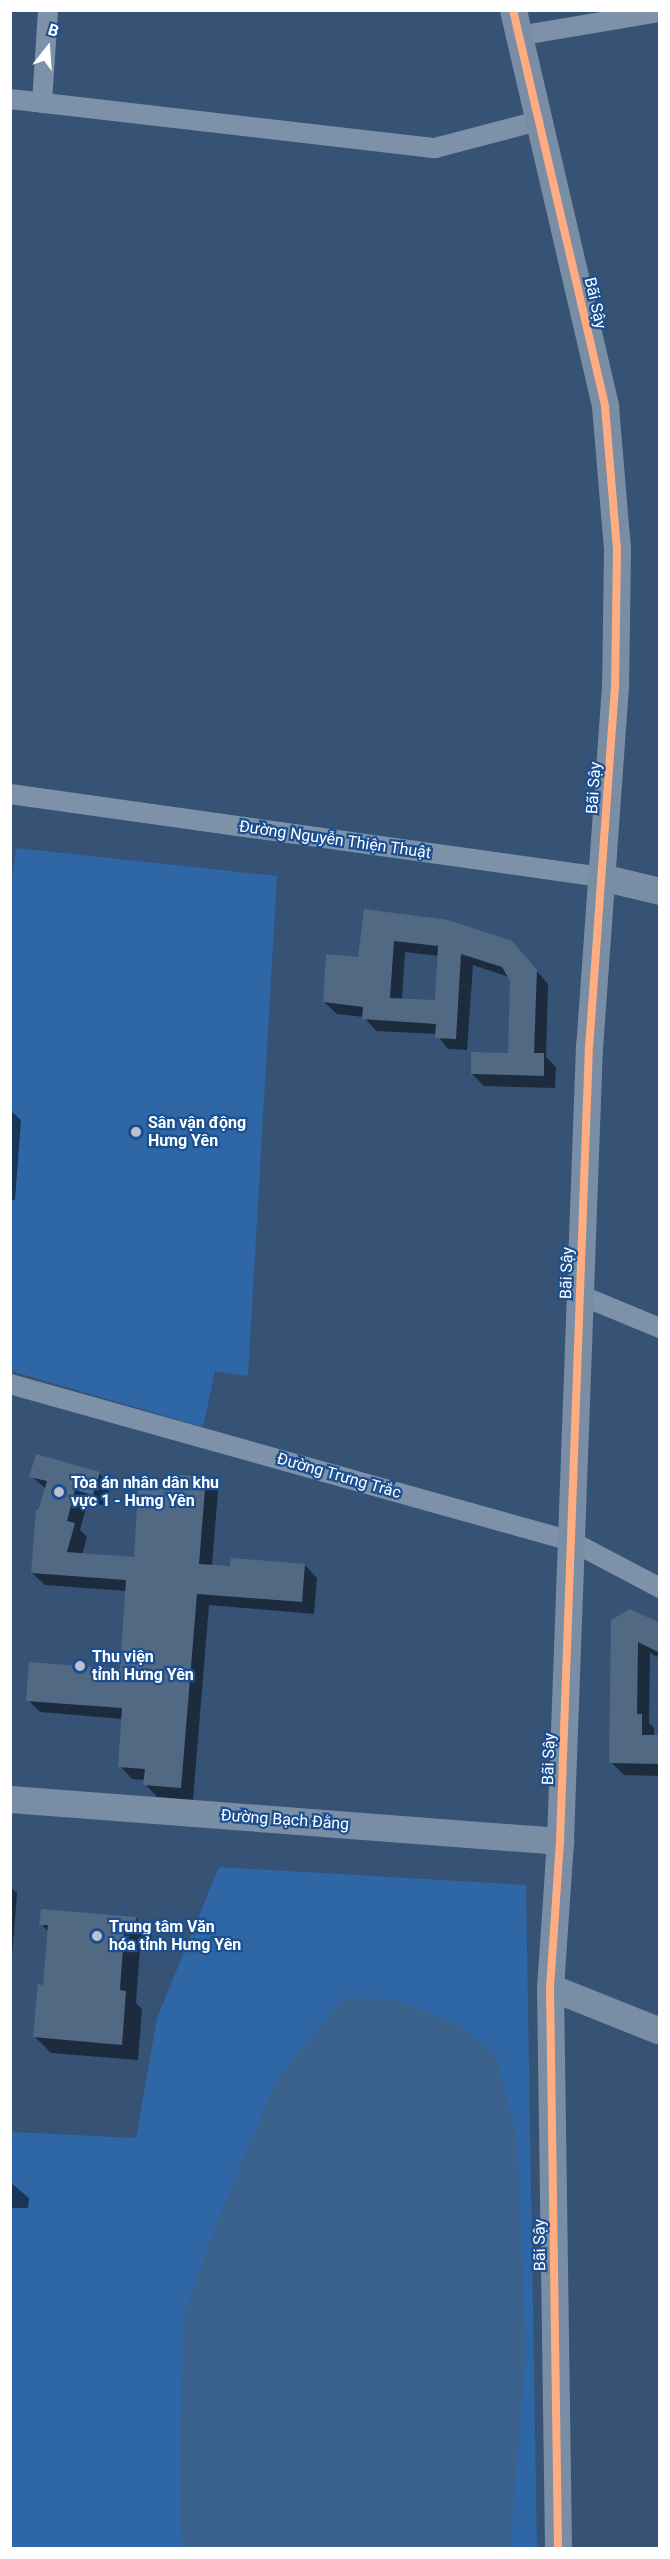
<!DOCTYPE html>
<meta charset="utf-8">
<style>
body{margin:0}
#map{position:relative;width:670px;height:2559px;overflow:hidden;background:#365274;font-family:Roboto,sans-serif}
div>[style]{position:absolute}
.green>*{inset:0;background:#2f66a5}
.water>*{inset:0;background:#3b618d}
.shadow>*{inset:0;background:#0007}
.building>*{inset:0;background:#526984}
.street>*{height:20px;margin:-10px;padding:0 10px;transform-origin:10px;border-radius:10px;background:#7d92a8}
.secondary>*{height:27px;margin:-13.5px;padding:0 13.5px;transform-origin:13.5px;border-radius:13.5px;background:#798da4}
.cycleway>*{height:8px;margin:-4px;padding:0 4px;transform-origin:4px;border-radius:4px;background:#ffac80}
.dots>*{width:16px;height:16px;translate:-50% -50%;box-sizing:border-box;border:3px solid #1b4f8f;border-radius:50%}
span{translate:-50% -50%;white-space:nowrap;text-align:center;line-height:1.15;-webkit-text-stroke:4.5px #1b4f8f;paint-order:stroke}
.street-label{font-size:16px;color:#fff}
.poi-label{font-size:16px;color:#fff;font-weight:700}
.left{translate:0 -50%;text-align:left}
.frame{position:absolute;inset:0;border:12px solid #fff;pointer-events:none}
.north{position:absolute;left:18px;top:18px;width:60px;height:60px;-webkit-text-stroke:4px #1b4f8f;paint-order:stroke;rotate:17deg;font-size:16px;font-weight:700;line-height:24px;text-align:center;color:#fff}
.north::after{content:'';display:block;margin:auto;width:21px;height:27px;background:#fff;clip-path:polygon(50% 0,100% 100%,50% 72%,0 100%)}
</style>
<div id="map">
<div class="green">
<div style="clip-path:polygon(16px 848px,277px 876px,248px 1376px,215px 1371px,203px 1427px,11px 1371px,10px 894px)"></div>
<div style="clip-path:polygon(219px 1867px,526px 1885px,537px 2548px,11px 2548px,11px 2132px,136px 2138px,157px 2018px)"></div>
</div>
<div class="water">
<div style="clip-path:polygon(343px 1998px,393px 1999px,459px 2025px,495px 2054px,517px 2134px,526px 2354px,510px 2548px,183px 2548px,179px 2508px,183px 2319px,215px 2227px,276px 2081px)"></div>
</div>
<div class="shadow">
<div style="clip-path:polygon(evenodd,366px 911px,512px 942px,548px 984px,546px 1057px,556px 1067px,555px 1088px,484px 1086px,472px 1074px,509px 1054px,512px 980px,509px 977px,473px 965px,467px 1050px,448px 1049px,436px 1034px,376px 1031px,364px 1017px,337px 1014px,324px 1002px,360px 959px,366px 911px,405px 952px,439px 956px,436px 1002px,402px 1000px,405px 952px)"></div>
<div style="clip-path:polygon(10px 1110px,21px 1120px,15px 1200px,10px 1200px)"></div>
<div style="clip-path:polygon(99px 1473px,111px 1486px,105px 1506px,88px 1501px,80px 1530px,87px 1537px,82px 1555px,136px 1559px,168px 1491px,205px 1478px,218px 1491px,212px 1566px,305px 1565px,317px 1578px,314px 1614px,209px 1605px,193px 1800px,157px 1797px,145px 1784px,145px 1780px,132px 1779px,120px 1766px,123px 1719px,40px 1712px,28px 1700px,121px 1671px,127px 1591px,45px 1585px,32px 1573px,39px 1513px,46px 1489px,31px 1476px)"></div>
<div style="clip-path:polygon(612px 1621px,660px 1625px,660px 1658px,650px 1653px,649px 1723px,654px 1728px,654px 1737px,660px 1737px,660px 1776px,624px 1775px,611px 1762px)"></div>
<div style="clip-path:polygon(10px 1887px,17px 1893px,10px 1984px)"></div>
<div style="clip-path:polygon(136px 1918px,152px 1935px,151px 1949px,140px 1948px,136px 2003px,142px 2009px,138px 2060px,51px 2053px,35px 2037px,45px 1986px,49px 1932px,41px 1924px)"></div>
<div style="clip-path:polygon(10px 2182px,29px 2198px,28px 2208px,11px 2208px,10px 2220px)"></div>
</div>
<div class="building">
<div style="clip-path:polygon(evenodd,364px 909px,448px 920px,512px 941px,537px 970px,534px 1053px,544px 1053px,544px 1076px,471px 1074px,471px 1052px,508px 1053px,510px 981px,502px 967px,461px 954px,456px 1039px,435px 1038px,436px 1024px,362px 1019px,363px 1007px,323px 1002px,326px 954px,358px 957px,364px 909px,394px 941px,438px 946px,435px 1000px,390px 998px,394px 941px)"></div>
<div style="clip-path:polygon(36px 1454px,100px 1472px,93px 1495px,75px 1490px,67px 1521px,75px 1523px,67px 1552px,134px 1557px,138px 1488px,166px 1489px,168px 1474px,206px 1477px,199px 1564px,230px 1566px,231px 1558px,305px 1564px,302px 1602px,197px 1594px,181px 1788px,143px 1785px,145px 1769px,118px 1767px,122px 1708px,26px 1701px,29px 1662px,120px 1669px,126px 1580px,31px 1573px,36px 1510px,38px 1511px,47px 1481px,29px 1477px)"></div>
<div style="clip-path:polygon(630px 1609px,660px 1623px,660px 1653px,638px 1642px,637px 1714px,642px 1714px,642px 1735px,660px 1735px,660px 1764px,609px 1763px,611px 1620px)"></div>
<div style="clip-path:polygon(41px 1909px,136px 1917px,135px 1934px,124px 1933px,120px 1990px,126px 1991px,122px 2045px,33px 2037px,38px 1984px,43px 1985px,48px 1925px,39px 1925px)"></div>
</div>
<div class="street">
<div style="left:518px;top:36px;width:144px;rotate:-9.6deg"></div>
<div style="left:10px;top:99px;width:428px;rotate:6.6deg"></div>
<div style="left:435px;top:148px;width:106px;rotate:-14.7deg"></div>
<div style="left:42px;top:103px;width:93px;rotate:-86.3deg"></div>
<div style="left:10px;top:794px;width:597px;rotate:7.99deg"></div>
<div style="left:580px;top:1295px;width:87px;rotate:22.4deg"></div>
<div style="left:10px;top:1384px;width:583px;rotate:15.63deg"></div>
<div style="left:571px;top:1541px;width:101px;rotate:27.8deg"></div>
</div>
<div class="secondary">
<div style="left:513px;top:10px;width:407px;rotate:76.9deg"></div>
<div style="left:605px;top:406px;width:144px;rotate:85.2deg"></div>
<div style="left:617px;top:549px;width:137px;rotate:90.8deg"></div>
<div style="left:615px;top:686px;width:360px;rotate:94.1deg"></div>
<div style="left:589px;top:1045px;width:797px;rotate:92.09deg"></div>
<div style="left:560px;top:1841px;width:146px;rotate:93.9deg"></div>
<div style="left:550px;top:1987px;width:561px;rotate:89.18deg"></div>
<div style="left:601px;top:877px;width:61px;rotate:13.3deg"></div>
<div style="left:10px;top:1799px;width:552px;rotate:4.37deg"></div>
<div style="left:550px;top:1987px;width:118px;rotate:21.8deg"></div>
</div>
<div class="cycleway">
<div style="left:513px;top:10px;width:407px;rotate:76.9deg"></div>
<div style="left:605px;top:406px;width:144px;rotate:85.2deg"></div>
<div style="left:617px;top:549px;width:137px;rotate:90.8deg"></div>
<div style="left:615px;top:686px;width:360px;rotate:94.1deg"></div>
<div style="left:589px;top:1045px;width:797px;rotate:92.09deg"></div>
<div style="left:560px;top:1841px;width:146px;rotate:93.9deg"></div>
<div style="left:550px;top:1987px;width:561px;rotate:89.18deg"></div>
</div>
<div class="dots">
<div style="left:136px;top:1132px;background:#b9c2ce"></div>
<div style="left:59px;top:1492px;background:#b9c2ce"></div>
<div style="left:80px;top:1666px;background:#b9c2ce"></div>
<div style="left:97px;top:1936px;background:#b9c2ce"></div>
</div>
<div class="street-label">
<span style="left:595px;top:303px;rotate:77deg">Bãi Sậy</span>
<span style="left:594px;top:788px;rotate:-86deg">Bãi Sậy</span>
<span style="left:335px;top:840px;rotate:8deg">Đường Nguyễn Thiện Thuật</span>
<span style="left:567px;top:1273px;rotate:-88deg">Bãi Sậy</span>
<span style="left:339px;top:1476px;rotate:16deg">Đường Trưng Trắc</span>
<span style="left:549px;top:1759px;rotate:-88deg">Bãi Sậy</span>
<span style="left:285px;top:1820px;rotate:4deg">Đường Bạch Đằng</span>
<span style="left:540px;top:2245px;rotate:-91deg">Bãi Sậy</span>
</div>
<div class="poi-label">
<span class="left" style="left:148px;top:1132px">Sân vận động<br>Hưng Yên</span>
<span class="left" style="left:71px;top:1492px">Tòa án nhân dân khu<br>vực 1 - Hưng Yên</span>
<span class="left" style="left:92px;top:1666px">Thu viện<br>tỉnh Hưng Yên</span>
<span class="left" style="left:109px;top:1936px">Trung tâm Văn<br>hóa tỉnh Hưng Yên</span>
</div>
<div class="frame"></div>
<div class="north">B</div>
</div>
